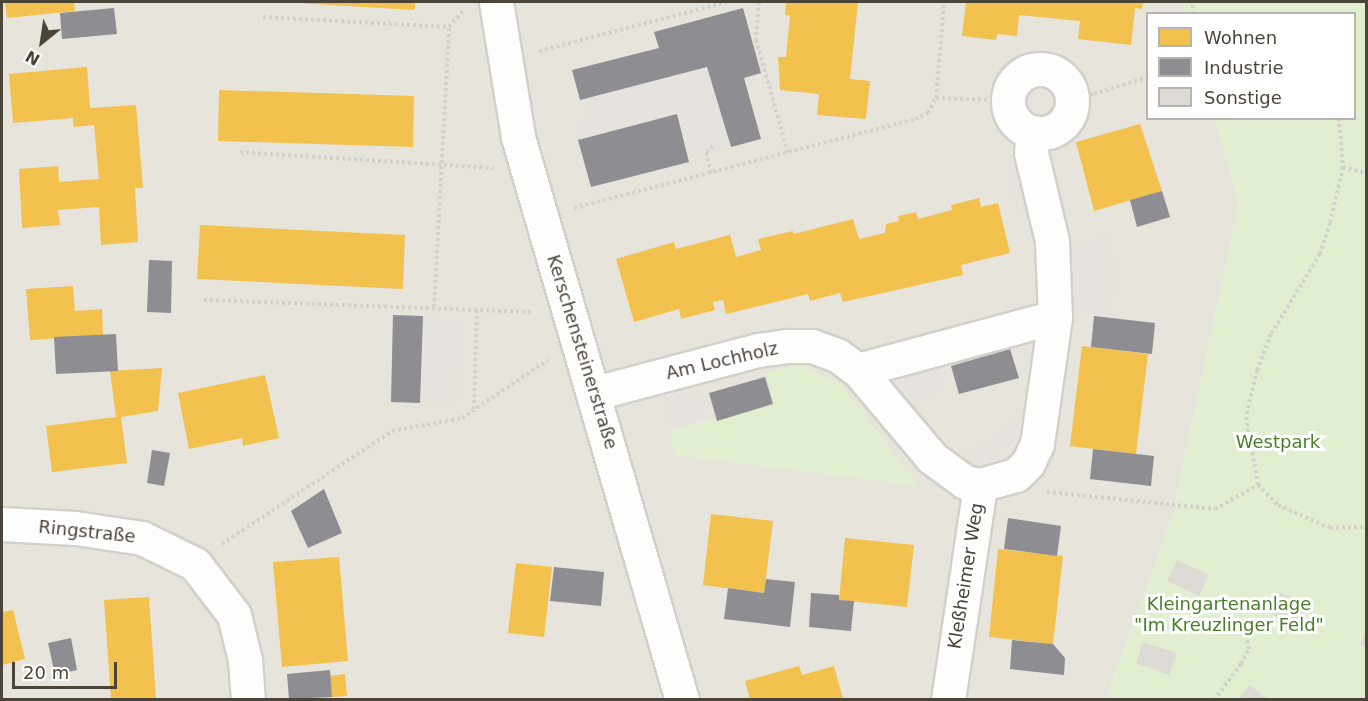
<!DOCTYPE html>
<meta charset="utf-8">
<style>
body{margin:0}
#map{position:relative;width:1368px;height:701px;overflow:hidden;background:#f4f2ee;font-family:"DejaVu Sans",sans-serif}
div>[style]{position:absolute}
.residential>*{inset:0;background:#e7e4dc}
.industrial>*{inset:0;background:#e6e2de}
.green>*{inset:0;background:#e1eecf}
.parking>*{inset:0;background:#e6e3df}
.homes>*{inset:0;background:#f2c14e}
.industry>*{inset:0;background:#8d8d92}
.building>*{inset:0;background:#dedbd6}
.path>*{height:4px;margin-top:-2px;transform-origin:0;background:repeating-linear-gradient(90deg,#d3d2cc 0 3px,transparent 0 6px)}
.roads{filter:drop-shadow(2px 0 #d2d0cb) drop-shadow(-2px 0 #d2d0cb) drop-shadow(0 2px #d2d0cb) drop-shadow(0 -2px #d2d0cb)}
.minor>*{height:33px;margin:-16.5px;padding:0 16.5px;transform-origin:16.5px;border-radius:16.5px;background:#fdfdfc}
.minor>.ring{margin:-16.5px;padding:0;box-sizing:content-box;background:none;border:33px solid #fdfdfc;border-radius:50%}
span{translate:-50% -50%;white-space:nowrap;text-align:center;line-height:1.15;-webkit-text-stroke:6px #fff;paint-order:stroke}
.street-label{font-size:18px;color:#4b4439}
.park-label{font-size:18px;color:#4a7f2a}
.frame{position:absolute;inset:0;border:3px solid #4b4439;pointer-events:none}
.legend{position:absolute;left:1146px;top:12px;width:210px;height:108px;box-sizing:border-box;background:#fff;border:2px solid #b7b4b0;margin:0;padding:8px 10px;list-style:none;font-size:18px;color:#4b4439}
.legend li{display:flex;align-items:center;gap:12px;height:30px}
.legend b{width:30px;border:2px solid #b7b4b0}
.north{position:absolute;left:12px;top:12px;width:60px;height:60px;-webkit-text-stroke:4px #fff;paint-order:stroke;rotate:210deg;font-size:16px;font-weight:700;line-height:24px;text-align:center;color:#4b4439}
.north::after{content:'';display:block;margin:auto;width:21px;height:27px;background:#4b4439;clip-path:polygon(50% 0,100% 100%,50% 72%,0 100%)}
.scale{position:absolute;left:12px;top:662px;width:105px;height:27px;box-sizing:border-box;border:3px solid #4b4439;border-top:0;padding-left:8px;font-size:18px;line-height:21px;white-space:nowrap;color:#4b4439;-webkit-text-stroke:4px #fff;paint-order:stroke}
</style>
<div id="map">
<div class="residential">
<div style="clip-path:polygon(2px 2px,1182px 2px,1185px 13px,1148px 14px,1148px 118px,1215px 119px,1239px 204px,1171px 521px,1106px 699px,2px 699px)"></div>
</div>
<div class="industrial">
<div style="clip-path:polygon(731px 29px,761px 139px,688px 157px,684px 143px,586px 167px,574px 122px,585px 119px,572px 70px)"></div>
<div style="clip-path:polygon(393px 315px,463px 319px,458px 404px,391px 402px)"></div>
</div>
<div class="green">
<div style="clip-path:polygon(1182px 2px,1366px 2px,1366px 699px,1106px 700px,1171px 521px,1239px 204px,1215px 119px,1354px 118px,1354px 14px,1185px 13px)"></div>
<div style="clip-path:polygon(802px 365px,841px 384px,919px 486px,674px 455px,670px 430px,773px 404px,766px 372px)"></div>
</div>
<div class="parking">
<div style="clip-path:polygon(1016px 160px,1040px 243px,1030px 246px,1005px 170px)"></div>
<div style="clip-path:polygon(1110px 234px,1117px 273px,1113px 315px,1072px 312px,1074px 266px,1069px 245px)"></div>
<div style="clip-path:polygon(939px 366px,947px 392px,911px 402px,903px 376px)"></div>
<div style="clip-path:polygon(698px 390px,707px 419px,670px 430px,662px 401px)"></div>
<div style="clip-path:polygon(1017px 417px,1027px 430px,982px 466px,971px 452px)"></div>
</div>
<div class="homes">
<div style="clip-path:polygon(5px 2px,74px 2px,75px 11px,7px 18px)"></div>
<div style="clip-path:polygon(297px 2px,415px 2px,415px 10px,297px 3px)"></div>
<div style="clip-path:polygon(786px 2px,858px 2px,850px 79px,870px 81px,866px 119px,817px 115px,819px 94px,780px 90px,778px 57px,786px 57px,790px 16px,785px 15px)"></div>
<div style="clip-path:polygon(966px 2px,1143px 2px,1142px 9px,1135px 8px,1131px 45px,1078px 39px,1080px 21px,1019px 15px,1017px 36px,997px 34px,996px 40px,962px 36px)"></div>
<div style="clip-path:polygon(87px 67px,90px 108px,136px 105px,143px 188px,135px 188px,138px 242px,101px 245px,99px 207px,58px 210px,60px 225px,22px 228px,19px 169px,58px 166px,59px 182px,99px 179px,94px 125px,74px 127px,73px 118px,13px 123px,9px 74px)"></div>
<div style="clip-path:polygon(219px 90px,414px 96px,413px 147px,218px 141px)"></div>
<div style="clip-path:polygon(1140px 124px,1162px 191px,1094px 211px,1076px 142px)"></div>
<div style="clip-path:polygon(979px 198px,981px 207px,998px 203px,1010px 253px,961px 265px,963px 275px,843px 302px,840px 293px,810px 301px,808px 294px,726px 314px,723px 300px,713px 302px,715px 310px,681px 319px,679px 309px,634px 322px,616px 259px,674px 242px,676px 249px,730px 235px,736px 257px,761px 250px,758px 239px,793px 231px,794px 234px,853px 219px,859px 239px,885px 233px,886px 224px,899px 221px,898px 216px,916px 212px,918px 219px,952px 210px,951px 205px)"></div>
<div style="clip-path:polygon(200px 225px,405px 235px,403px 289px,197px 279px)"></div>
<div style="clip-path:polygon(73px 286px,75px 311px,102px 309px,103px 335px,30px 340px,26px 289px)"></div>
<div style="clip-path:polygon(1082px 346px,1148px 354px,1136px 454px,1070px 446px)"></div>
<div style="clip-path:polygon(162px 368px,158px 411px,121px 417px,127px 463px,52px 472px,46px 426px,116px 417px,110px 371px)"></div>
<div style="clip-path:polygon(265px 375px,279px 438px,243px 446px,242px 438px,189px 449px,178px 393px)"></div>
<div style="clip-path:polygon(711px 514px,773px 521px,764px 593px,703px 585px)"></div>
<div style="clip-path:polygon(845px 538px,914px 545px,907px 607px,839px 600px)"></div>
<div style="clip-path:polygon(998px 549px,1063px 556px,1053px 644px,989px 637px)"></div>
<div style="clip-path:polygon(339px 557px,348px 661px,282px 667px,273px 562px)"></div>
<div style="clip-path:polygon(516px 563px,552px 567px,544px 637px,508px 633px)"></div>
<div style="clip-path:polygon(149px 597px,156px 699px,111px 699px,104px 600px)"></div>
<div style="clip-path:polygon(13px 610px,25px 659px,2px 665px,2px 612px)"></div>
<div style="clip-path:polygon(799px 666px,802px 675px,834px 666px,843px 699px,750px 699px,745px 681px)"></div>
<div style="clip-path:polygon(345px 674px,347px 696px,332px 697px,330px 676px)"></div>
</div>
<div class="industry">
<div style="clip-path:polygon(114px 8px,117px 34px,62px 39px,60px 13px)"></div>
<div style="clip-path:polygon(743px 8px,761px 73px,744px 78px,761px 139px,731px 147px,707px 67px,580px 100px,572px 70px,659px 48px,654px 32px)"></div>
<div style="clip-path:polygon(677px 114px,689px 162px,591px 187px,578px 140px)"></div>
<div style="clip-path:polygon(1162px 191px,1170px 217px,1137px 227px,1130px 200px)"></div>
<div style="clip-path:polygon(149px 260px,172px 261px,171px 313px,147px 312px)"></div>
<div style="clip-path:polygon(393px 315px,423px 316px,420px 403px,391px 402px)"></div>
<div style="clip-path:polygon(1094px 316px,1155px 323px,1152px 354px,1091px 347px)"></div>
<div style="clip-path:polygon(116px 334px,118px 371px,56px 374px,54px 337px)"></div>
<div style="clip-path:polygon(1010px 349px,1019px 378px,959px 394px,951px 366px)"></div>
<div style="clip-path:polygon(765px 377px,773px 404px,717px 421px,709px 393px)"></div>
<div style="clip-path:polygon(1093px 449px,1154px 456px,1151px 486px,1090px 479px)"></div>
<div style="clip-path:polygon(152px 450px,170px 453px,164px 486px,147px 483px)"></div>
<div style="clip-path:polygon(324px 489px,342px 533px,308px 548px,291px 511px)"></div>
<div style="clip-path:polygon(1008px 518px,1061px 526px,1057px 556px,1004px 549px)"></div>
<div style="clip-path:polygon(554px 567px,604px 572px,601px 606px,550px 601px)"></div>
<div style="clip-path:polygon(766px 579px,795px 582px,790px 627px,724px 619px,728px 588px,764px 593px)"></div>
<div style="clip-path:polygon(811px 593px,839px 595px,839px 600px,854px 601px,851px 631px,809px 627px)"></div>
<div style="clip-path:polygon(71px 638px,77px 670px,55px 675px,48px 643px)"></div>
<div style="clip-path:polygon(1012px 640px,1053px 644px,1065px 658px,1064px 675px,1010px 669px)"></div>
<div style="clip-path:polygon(330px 670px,332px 697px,289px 699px,287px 674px)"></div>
</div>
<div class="building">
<div style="clip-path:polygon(1177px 560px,1209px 575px,1199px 596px,1167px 581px)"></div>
<div style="clip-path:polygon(1277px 591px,1309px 604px,1301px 626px,1268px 613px)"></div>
<div style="clip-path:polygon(1366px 630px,1366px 647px,1360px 644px)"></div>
<div style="clip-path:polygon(1143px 642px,1177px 653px,1169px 675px,1136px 663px)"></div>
<div style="clip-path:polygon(1249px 685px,1270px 700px,1239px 700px)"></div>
</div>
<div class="path">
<div style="left:759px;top:2px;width:38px;rotate:95deg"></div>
<div style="left:756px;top:40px;width:117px;rotate:74.2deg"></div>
<div style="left:1193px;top:14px;width:12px;rotate:-90deg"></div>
<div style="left:263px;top:17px;width:186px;rotate:3.1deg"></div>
<div style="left:539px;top:51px;width:194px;rotate:-14.6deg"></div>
<div style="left:1072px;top:96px;width:22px;rotate:-5deg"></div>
<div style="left:1094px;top:94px;width:57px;rotate:-17.5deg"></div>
<div style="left:936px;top:98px;width:96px;rotate:-85.2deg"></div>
<div style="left:1339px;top:118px;width:49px;rotate:85.3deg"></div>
<div style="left:1343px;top:167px;width:57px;rotate:103.1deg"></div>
<div style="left:1330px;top:223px;width:33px;rotate:108deg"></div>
<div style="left:1320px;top:254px;width:94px;rotate:121.5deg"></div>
<div style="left:1271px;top:334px;width:39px;rotate:111deg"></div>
<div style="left:1257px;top:370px;width:48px;rotate:103.2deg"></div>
<div style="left:1246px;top:417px;width:69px;rotate:80deg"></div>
<div style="left:1258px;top:485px;width:28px;rotate:45deg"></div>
<div style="left:1278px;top:505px;width:57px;rotate:23.9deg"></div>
<div style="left:1330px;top:528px;width:36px;rotate:-2deg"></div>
<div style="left:240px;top:152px;width:254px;rotate:3.6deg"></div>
<div style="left:1343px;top:167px;width:24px;rotate:15deg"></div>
<div style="left:711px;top:173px;width:22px;rotate:-103deg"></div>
<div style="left:706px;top:152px;width:10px;rotate:-37deg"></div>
<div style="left:574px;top:208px;width:352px;rotate:-14.6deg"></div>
<div style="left:915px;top:119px;width:14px;rotate:-25deg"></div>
<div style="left:928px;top:113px;width:17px;rotate:-62deg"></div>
<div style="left:936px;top:98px;width:72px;rotate:1.6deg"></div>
<div style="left:204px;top:300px;width:329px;rotate:2.1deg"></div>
<div style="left:434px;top:307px;width:280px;rotate:-86.9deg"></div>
<div style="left:449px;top:27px;width:21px;rotate:-49deg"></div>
<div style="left:474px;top:409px;width:100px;rotate:-88.3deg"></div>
<div style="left:1047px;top:492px;width:169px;rotate:5.8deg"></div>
<div style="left:1215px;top:509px;width:49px;rotate:-29.2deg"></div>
<div style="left:222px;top:544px;width:204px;rotate:-33.6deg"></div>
<div style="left:392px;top:431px;width:71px;rotate:-10.5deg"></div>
<div style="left:462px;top:418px;width:104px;rotate:-34deg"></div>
<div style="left:1214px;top:700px;width:45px;rotate:-53.1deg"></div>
<div style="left:1241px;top:664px;width:17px;rotate:-62deg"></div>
<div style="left:1249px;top:649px;width:13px;rotate:-103deg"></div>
</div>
<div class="roads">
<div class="minor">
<div style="left:496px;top:2px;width:137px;rotate:80.7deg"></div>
<div style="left:518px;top:137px;width:586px;rotate:73.76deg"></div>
<div class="ring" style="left:1008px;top:69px;width:31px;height:31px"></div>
<div style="left:858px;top:370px;width:115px;rotate:49.9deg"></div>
<div style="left:932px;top:458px;width:41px;rotate:36deg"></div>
<div style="left:965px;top:482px;width:15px;rotate:11deg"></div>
<div style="left:595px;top:393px;width:169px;rotate:-14.8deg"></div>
<div style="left:758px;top:350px;width:30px;rotate:-8deg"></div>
<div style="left:788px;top:346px;width:24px"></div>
<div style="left:812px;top:346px;width:27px;rotate:20deg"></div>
<div style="left:837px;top:355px;width:26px;rotate:36deg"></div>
<div style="left:858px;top:370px;width:204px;rotate:-15.1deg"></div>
<div style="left:2px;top:524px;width:73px;rotate:3.1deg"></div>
<div style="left:75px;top:528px;width:68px;rotate:8.5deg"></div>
<div style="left:142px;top:538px;width:59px;rotate:26.1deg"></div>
<div style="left:195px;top:564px;width:64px;rotate:52.6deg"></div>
<div style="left:234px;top:615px;width:46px;rotate:76.3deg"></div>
<div style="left:245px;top:660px;width:40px;rotate:85.7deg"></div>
<div style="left:948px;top:700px;width:217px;rotate:-81.5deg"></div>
<div style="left:980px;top:485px;width:37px;rotate:-16deg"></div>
<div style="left:1016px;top:475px;width:17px;rotate:-45deg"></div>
<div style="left:1028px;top:463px;width:21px;rotate:-65deg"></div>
<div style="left:1037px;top:444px;width:128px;rotate:-81.9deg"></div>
<div style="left:1055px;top:317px;width:76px;rotate:-92.3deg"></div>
<div style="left:1052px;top:241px;width:90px;rotate:-103.4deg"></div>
<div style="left:1031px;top:153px;width:21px;rotate:-85deg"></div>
</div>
</div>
<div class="street-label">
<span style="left:582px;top:352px;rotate:73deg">Kerschensteinerstraße</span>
<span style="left:722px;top:361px;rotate:-13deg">Am Lochholz</span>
<span style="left:87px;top:532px;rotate:6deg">Ringstraße</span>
<span style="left:966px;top:576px;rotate:-81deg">Kleßheimer Weg</span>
</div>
<div class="park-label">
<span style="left:1278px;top:442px">Westpark</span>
<span style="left:1229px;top:615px">Kleingartenanlage<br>"Im Kreuzlinger Feld"</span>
</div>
<div class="frame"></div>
<ul class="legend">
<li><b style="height:16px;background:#f2c14e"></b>Wohnen</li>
<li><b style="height:16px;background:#8d8d92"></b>Industrie</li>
<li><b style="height:16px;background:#dedbd6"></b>Sonstige</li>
</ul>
<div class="north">N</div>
<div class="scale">20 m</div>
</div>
